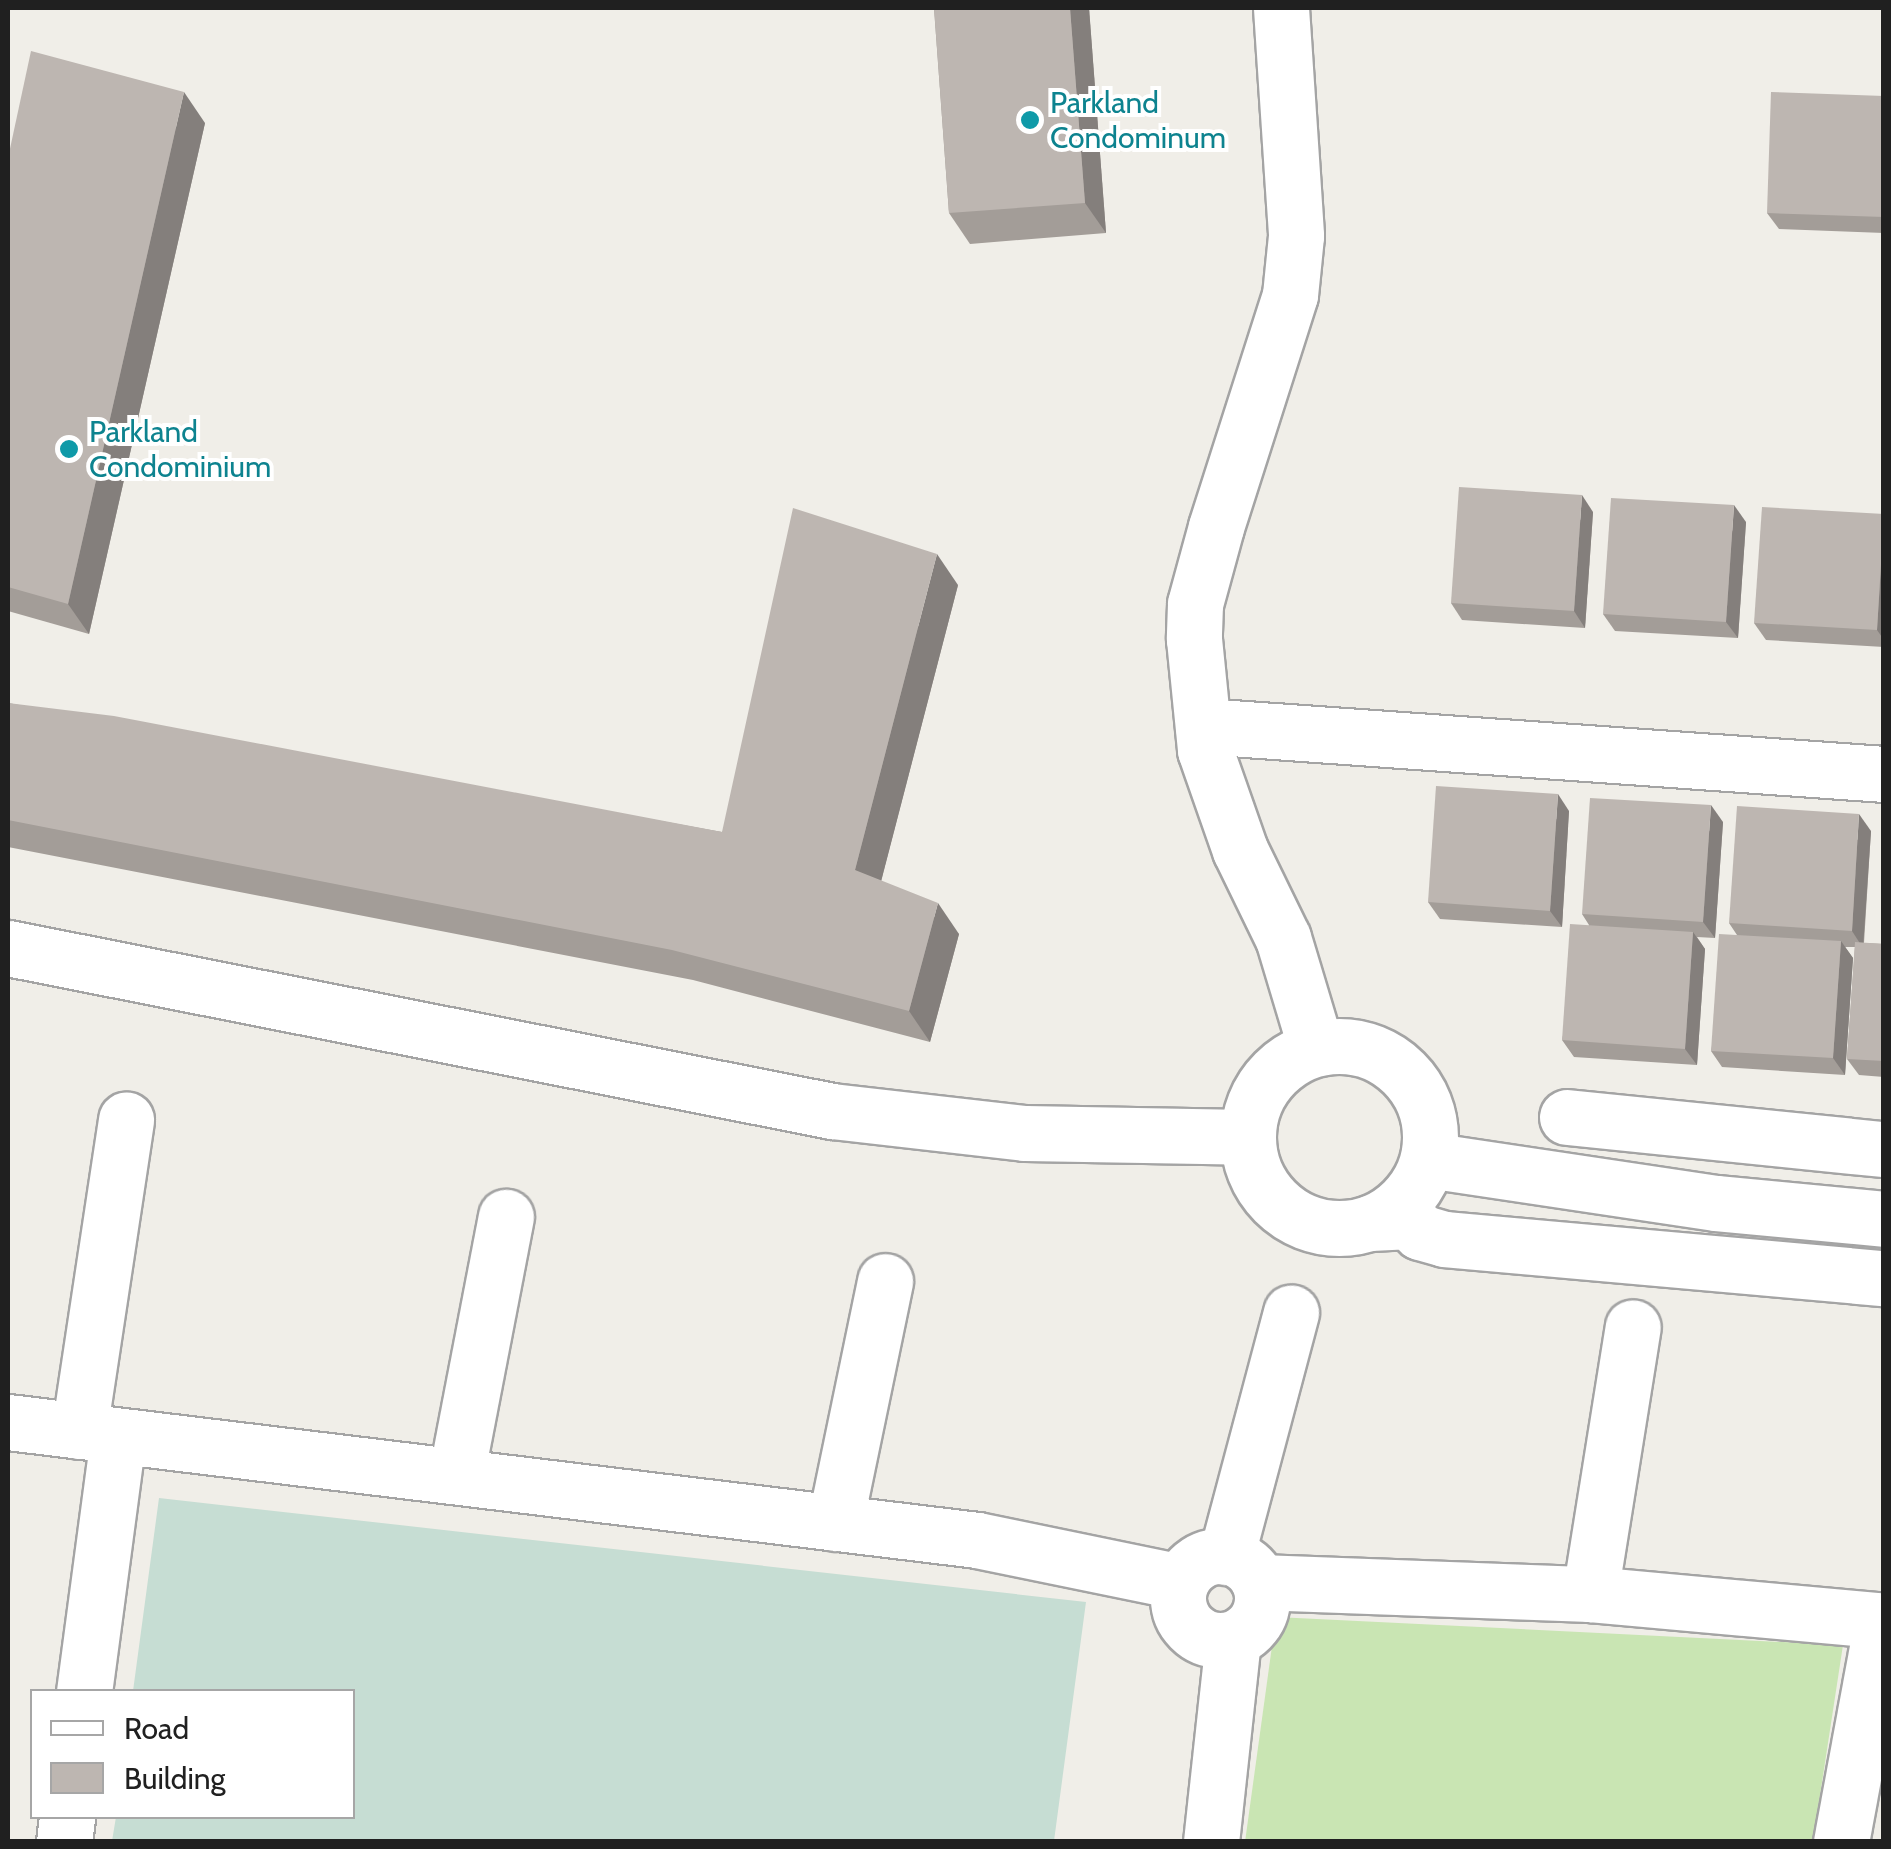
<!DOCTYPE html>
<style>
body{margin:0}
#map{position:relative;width:1891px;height:1849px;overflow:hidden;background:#f0eee8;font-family:Cabin,sans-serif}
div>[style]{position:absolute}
.grass>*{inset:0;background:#c9e5b3}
.wetland>*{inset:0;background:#c6ddd3}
.roads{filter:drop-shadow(2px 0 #a4a4a4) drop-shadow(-2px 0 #a4a4a4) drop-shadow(0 2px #a4a4a4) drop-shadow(0 -2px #a4a4a4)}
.minor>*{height:55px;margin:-27.5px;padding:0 27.5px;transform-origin:27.5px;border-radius:27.5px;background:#fff}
.minor>.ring{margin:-27.5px;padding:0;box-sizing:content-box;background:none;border:55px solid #fff;border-radius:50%}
.wall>*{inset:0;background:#a39d98}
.shaded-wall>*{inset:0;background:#847f7c}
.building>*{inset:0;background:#bdb6b1}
.dots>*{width:28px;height:28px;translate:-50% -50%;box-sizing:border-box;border:5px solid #fff;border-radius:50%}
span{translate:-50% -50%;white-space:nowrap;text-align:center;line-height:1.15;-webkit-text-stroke:8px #fff;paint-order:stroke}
.culture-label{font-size:30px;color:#0d838f}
.left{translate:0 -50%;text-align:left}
.frame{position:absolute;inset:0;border:10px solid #202020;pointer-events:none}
.legend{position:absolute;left:30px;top:1689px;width:325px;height:130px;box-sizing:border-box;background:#fff;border:2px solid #a6a6a6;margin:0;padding:12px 18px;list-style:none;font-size:30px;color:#202020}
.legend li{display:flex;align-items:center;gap:20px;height:50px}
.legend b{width:50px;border:2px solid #a6a6a6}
</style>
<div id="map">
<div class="grass">
<div style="clip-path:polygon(1276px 1617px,1843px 1645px,1813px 1841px,1245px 1842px)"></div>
</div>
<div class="wetland">
<div style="clip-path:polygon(159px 1498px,1086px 1602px,1054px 1841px,112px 1841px,116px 1817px,352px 1816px,352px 1692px,133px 1691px)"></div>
</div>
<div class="roads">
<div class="minor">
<div style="left:1281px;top:8px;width:228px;rotate:86.2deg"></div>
<div style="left:1296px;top:236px;width:59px;rotate:95.8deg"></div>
<div style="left:1290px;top:295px;width:244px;rotate:107.7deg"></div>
<div style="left:1216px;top:527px;width:80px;rotate:105.3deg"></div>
<div style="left:1195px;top:604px;width:35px;rotate:92deg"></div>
<div style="left:1194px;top:639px;width:112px;rotate:84.3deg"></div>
<div style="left:1205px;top:750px;width:106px;rotate:70.7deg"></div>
<div style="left:1240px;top:850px;width:98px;rotate:64deg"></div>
<div style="left:1283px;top:938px;width:115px;rotate:73.3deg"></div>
<div style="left:1203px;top:726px;width:683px;rotate:4.03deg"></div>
<div style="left:8px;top:948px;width:840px;rotate:11.19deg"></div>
<div style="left:832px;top:1111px;width:194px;rotate:6.5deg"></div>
<div style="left:1025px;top:1133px;width:222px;rotate:1deg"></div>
<div class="ring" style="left:1248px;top:1046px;width:127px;height:127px"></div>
<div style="left:1567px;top:1117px;width:319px;rotate:5.8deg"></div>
<div style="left:1428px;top:1160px;width:291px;rotate:8.5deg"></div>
<div style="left:1716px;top:1203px;width:169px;rotate:5.4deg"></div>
<div style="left:1370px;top:1223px;width:41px;rotate:-2.8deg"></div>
<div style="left:1411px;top:1221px;width:14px;rotate:51deg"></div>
<div style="left:1420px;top:1232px;width:25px;rotate:16deg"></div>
<div style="left:1444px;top:1239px;width:442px;rotate:5.1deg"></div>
<div style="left:8px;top:1422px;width:976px;rotate:6.94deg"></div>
<div style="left:977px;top:1540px;width:208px;rotate:11.6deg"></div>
<div style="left:79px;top:1431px;width:315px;rotate:-81.4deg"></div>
<div style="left:456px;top:1476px;width:264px;rotate:-79.1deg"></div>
<div style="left:835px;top:1523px;width:247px;rotate:-78.3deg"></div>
<div class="ring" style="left:1178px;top:1556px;width:29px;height:29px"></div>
<div style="left:1226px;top:1557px;width:253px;rotate:-75.1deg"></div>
<div style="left:1259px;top:1582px;width:331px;rotate:2.1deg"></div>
<div style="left:1590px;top:1594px;width:295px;rotate:5.2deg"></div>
<div style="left:1590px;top:1594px;width:270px;rotate:-80.9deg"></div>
<div style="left:84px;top:1692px;width:258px;rotate:-82.4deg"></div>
<div style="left:64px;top:1842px;width:26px;rotate:-83deg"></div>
<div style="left:1211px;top:1842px;width:204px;rotate:-83.8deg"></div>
<div style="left:1841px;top:1842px;width:225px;rotate:-79.5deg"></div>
</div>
</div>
<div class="wall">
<div style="clip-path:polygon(934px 8px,1089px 8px,1106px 233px,970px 244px,949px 213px)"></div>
<div style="clip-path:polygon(1884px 96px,1884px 233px,1779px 229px,1767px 213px)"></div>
<div style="clip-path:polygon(205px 123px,89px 634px,8px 611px,8px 158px)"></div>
<div style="clip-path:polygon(1593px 512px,1585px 628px,1462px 620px,1451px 603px)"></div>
<div style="clip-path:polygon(1884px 514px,1884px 647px,1766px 640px,1754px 623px)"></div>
<div style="clip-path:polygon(1746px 522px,1738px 638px,1615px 631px,1603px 614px)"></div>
<div style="clip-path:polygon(958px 585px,881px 881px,959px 934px,930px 1042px,693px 980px,8px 847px,8px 703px,722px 832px)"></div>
<div style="clip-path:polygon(1569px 811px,1562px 927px,1440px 919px,1428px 902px)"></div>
<div style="clip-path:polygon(1723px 822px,1715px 938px,1697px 937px,1705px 949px,1697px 1065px,1574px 1057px,1562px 1040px,1589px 925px,1582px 914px)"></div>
<div style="clip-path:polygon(1871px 831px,1864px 943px,1884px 944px,1884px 1077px,1859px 1075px,1847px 1059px,1855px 947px,1845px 947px,1853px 958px,1845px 1075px,1722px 1067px,1711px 1051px,1737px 935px,1729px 923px)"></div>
</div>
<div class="shaded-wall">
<div style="clip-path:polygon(1070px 8px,1089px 8px,1106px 233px,1085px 203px)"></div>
<div style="clip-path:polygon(184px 92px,205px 123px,89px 634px,68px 604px)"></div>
<div style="clip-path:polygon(1582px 495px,1593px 512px,1585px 628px,1574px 611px)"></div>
<div style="clip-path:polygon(1734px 505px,1746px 522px,1738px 638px,1726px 622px)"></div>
<div style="clip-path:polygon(1884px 521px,1884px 640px,1877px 630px)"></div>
<div style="clip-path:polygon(937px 554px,958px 585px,876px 901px,855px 870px)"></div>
<div style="clip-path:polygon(1558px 794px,1569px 811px,1562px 927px,1550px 911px)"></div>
<div style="clip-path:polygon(1711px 805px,1723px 822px,1715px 938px,1703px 922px)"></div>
<div style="clip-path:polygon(1859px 814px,1871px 831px,1863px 948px,1852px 931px)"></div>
<div style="clip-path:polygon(938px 903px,959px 934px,930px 1042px,909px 1011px)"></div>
<div style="clip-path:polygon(1693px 932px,1705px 949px,1697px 1065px,1685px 1049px)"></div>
<div style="clip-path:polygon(1841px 941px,1853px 958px,1845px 1075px,1833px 1058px)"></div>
</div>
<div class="building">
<div style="clip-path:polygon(934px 8px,1070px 8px,1085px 203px,949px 213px)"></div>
<div style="clip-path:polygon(31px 51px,184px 92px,68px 604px,8px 587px,8px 158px)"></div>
<div style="clip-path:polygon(1771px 92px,1884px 96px,1884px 217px,1767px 213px)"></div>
<div style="clip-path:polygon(1459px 487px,1582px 495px,1574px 611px,1451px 603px)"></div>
<div style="clip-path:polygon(1611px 498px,1734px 505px,1726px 622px,1603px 614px)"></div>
<div style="clip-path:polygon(1762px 507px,1884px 514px,1877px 630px,1754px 623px)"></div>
<div style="clip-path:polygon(793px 508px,937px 554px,855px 870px,938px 903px,909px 1011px,672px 950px,8px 820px,8px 703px,114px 716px,722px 832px)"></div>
<div style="clip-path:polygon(1436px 786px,1558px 794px,1550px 911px,1428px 902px)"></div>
<div style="clip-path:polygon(1590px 798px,1711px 805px,1703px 922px,1582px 914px)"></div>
<div style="clip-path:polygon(1737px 806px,1859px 814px,1852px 931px,1729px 923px)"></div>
<div style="clip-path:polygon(1570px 924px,1693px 932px,1685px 1049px,1562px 1040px)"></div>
<div style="clip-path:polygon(1719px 934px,1841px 941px,1833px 1058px,1711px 1051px)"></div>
<div style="clip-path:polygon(1855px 942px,1884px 944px,1884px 1061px,1847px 1059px)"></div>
</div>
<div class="dots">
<div style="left:1030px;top:120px;background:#0f9aa8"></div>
<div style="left:69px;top:449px;background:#0f9aa8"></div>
</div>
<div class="culture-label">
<span class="left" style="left:1050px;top:120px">Parkland<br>Condominum</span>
<span class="left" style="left:89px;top:449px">Parkland<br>Condominium</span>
</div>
<div class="frame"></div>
<ul class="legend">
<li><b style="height:12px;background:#fff"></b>Road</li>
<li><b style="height:28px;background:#bdb6b1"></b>Building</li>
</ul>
</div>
